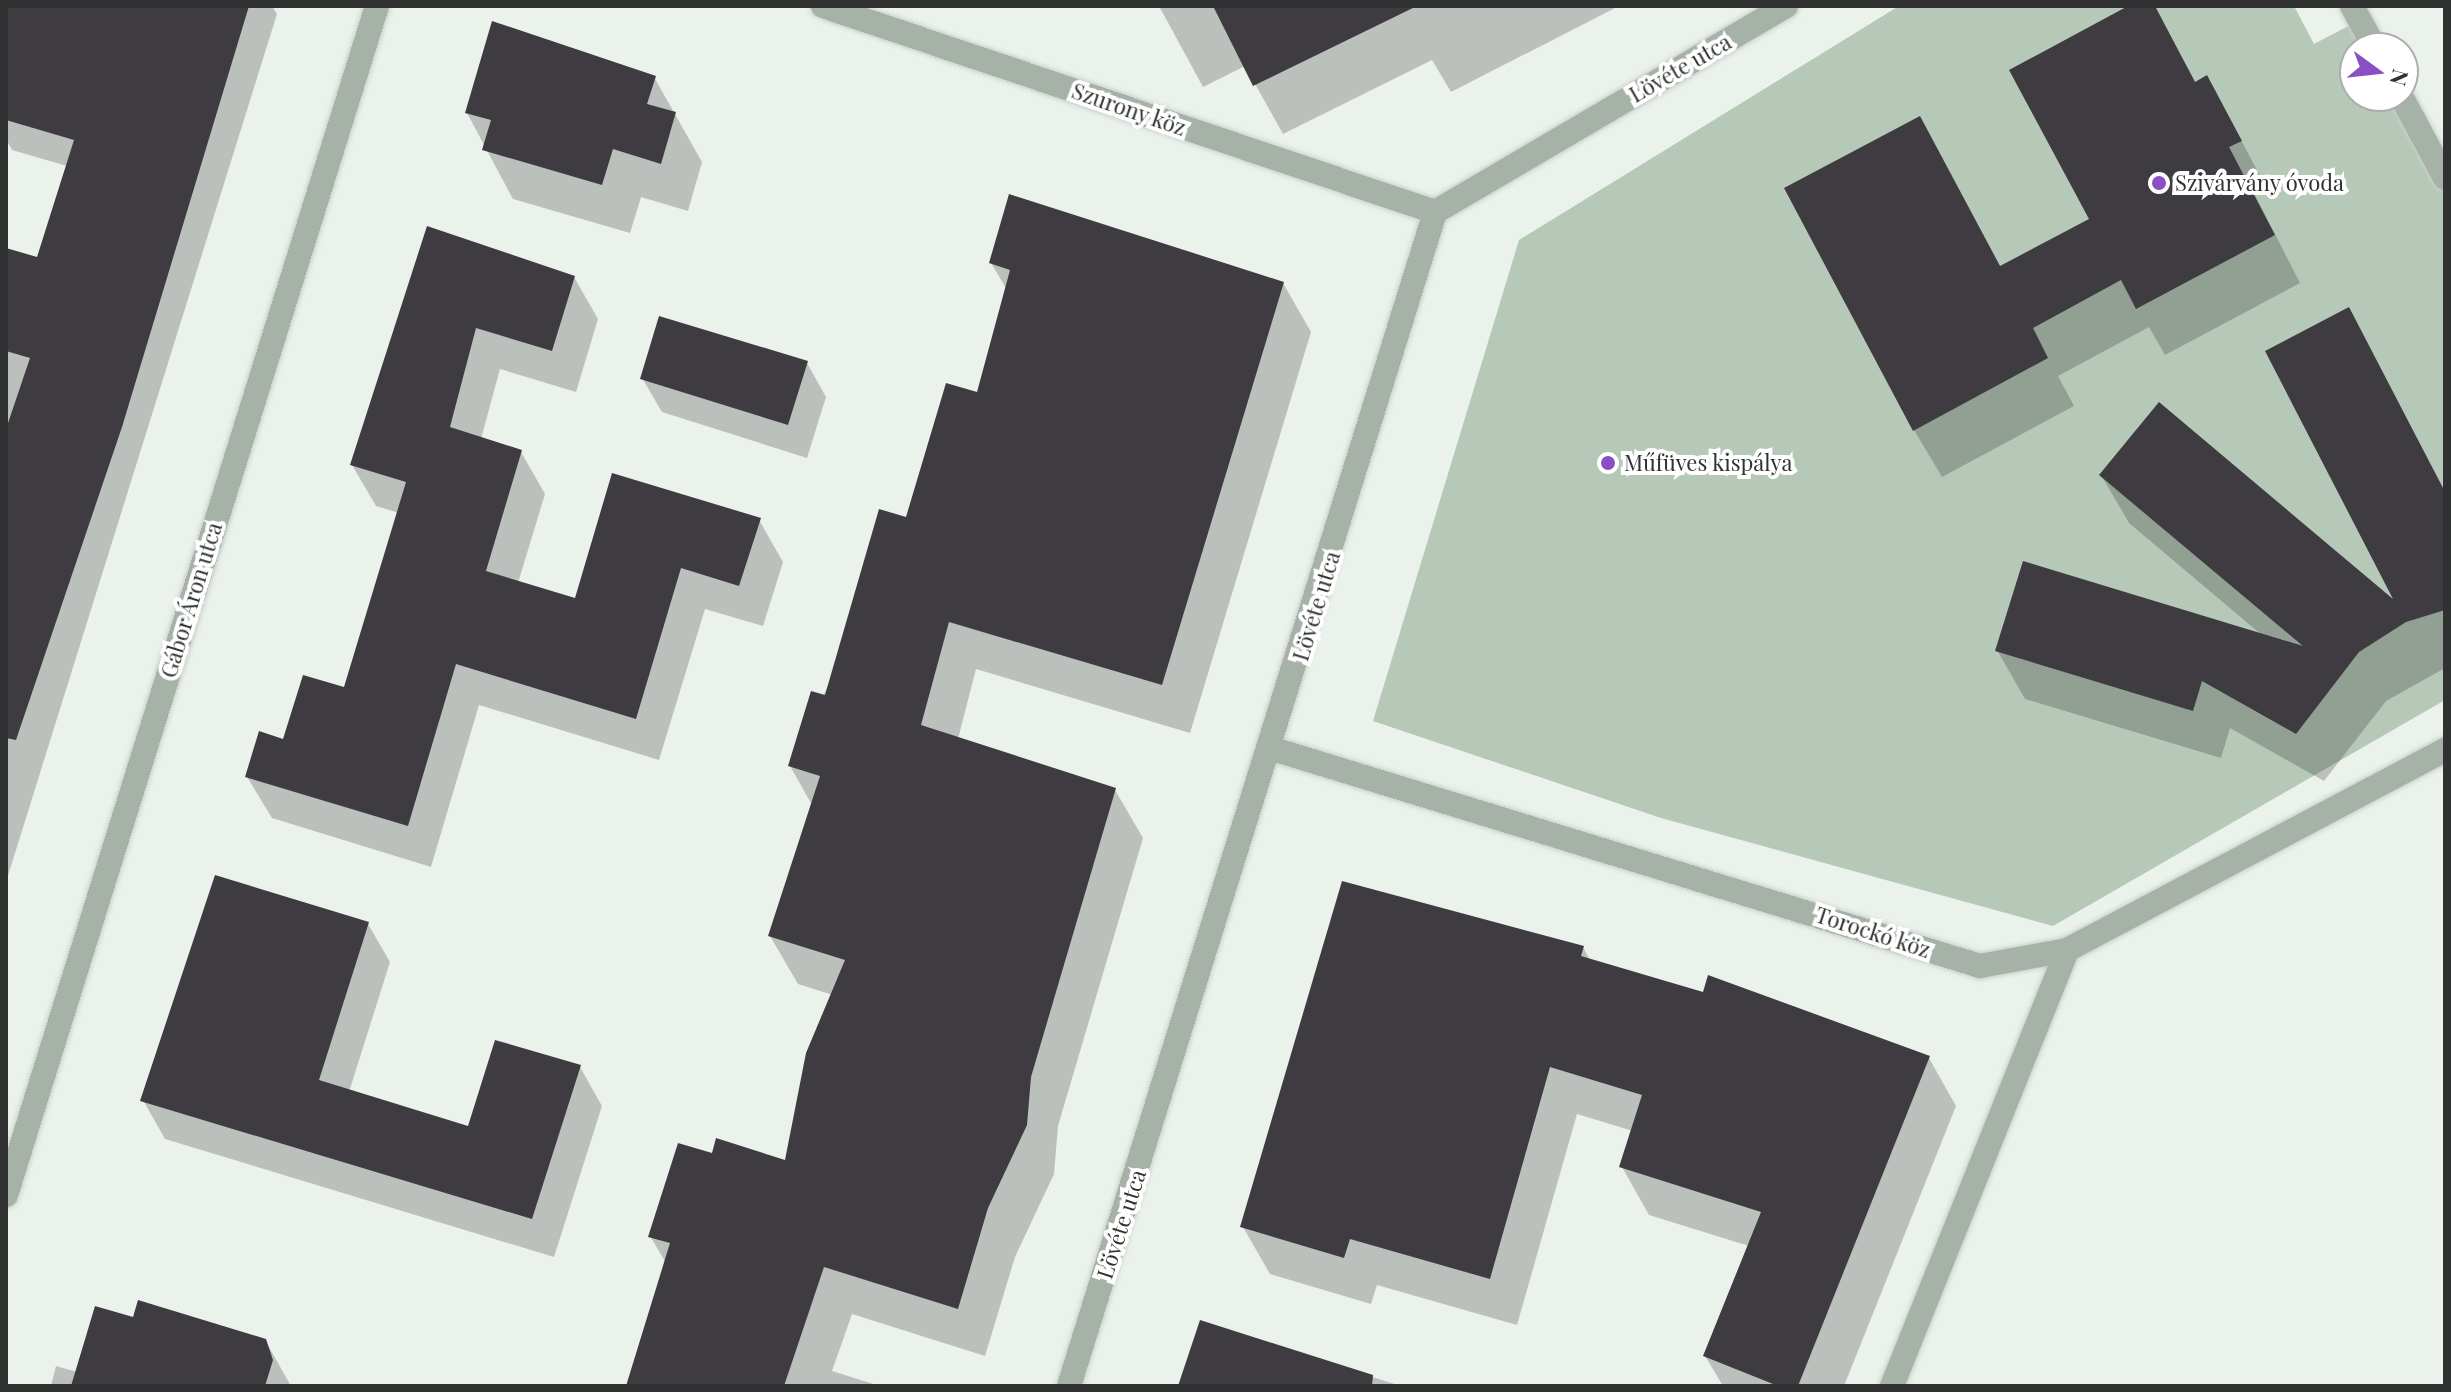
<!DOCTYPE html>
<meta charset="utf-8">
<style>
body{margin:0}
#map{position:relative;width:2451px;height:1392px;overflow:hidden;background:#ebf1eb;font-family:"Playfair Display",serif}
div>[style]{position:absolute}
.green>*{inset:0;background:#b6c8b8}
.shadow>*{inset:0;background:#0003}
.building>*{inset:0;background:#3e3c41}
.roads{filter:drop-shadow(0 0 2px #c9cfc9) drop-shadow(0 0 2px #c9cfc9)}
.minor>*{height:24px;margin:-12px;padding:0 12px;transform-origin:12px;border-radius:12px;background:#a6b1a7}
.dots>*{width:22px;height:22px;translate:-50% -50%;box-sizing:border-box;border:4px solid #fff;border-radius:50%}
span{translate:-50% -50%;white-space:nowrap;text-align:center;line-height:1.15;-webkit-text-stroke:8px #fff;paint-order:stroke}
.street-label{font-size:22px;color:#2f3230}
.poi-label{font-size:22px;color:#2f3230}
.left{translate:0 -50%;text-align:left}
.frame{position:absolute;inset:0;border:8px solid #2f3230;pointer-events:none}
.north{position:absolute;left:2339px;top:32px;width:80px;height:80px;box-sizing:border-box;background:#fff;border:2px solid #acadac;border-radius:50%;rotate:105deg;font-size:22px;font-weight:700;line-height:32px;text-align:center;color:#2f3230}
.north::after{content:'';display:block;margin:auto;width:28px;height:36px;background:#8b4fc5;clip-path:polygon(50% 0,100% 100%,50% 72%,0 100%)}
</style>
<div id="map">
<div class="green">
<i style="clip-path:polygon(1899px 6px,2294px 6px,2314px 44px,2360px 20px,2375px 48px,2355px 48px,2355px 96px,2401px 96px,2445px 178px,2445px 700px,2053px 926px,1661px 818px,1373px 721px,1519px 240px)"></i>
</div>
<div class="shadow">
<i style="clip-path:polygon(6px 6px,272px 6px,277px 14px,6px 882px,6px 250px,38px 260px,67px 166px,12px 150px,6px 139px)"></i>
<i style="clip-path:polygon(1159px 6px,1619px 6px,1451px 92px,1432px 60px,1283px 134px,1245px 66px,1203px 87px)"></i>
<i style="clip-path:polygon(2132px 6px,2153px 6px,2196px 83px,2233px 125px,2267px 189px,2255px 195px,2300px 283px,2165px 355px,2149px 327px,2058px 376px,2074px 406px,1942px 477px,1914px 430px,1920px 118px,2001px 268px,2091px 220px)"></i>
<i style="clip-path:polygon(654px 77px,702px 162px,688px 211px,641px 197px,630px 233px,513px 199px,467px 113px)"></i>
<i style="clip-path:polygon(428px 229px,574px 277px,598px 319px,576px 392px,500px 369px,481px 439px,521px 452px,545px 494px,518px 583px,576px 601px,759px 520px,783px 562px,763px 626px,705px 609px,659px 760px,479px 705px,431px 867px,272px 818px,247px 777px,346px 690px,399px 513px,376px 506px,352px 465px)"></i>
<i style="clip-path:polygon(991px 263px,1283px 283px,1311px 332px,1190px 733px,976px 669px,958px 739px,1115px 790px,1143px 838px,1058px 1126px,1054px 1174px,1015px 1257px,985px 1356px,852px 1314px,832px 1371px,880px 1386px,628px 1386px,666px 1263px,650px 1236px,713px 1156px,787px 1162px,833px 995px,798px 984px,770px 936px,812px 805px,790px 766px,907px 519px,978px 395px,1007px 290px)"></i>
<i style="clip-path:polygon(2348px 310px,2445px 491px,2445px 668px,2386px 701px,2324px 781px,2230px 728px,2221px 758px,2025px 699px,1997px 650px,2263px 636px,2129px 523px,2101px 475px,2400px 606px)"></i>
<i style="clip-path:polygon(807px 363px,826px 397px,807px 458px,662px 412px,642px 378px)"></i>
<i style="clip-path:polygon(368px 924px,390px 962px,349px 1092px,469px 1129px,580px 1067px,602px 1106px,554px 1257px,165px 1139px,143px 1100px)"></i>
<i style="clip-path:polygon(1583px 947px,1590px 960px,1929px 1058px,1956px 1106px,1844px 1386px,1723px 1386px,1705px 1356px,1749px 1246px,1649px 1215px,1622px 1167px,1633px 1131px,1577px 1114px,1517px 1325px,1377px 1285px,1371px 1304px,1270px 1274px,1243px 1227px)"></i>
<i style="clip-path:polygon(135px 1320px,265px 1340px,291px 1386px,51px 1386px,56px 1366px,77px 1372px)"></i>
<i style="clip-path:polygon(1201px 1323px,1401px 1386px,1180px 1386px)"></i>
</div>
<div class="building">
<i style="clip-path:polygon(6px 6px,249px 6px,122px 427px,16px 740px,6px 738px,6px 429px,30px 358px,6px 351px,6px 248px,37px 257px,74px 140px,6px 120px)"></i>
<i style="clip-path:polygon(1213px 6px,1417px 6px,1253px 86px)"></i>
<i style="clip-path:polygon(2128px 6px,2155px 6px,2195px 82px,2207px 75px,2242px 141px,2229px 147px,2275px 235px,2136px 309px,2121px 280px,2033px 328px,2048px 358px,1913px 431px,1784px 188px,1920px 116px,2000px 266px,2089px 219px,2009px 70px)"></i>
<i style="clip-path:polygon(492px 21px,656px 76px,647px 104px,676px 112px,661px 164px,613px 149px,602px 185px,482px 150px,491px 120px,465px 113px)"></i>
<i style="clip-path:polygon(1009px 194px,1284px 282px,1162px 685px,949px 622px,921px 725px,1116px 788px,1031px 1077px,1027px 1125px,988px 1208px,958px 1309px,824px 1267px,784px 1386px,626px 1386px,670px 1243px,648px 1237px,678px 1143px,712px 1153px,716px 1138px,785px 1160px,806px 1053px,845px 960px,768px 936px,820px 776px,788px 766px,811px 691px,825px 695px,879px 509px,906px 517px,946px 383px,977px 392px,1010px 270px,989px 263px)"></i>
<i style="clip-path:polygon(427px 226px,575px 276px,552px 351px,476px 328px,450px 427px,522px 450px,486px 571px,575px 598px,612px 473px,761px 518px,739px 586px,681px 568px,636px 719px,456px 664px,408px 826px,245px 777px,259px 731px,283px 739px,303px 675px,344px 687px,406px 482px,350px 465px)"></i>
<i style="clip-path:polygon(2349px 307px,2445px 492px,2445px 610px,2406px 622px,2359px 652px,2296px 734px,2202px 681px,2193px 711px,1995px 651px,2023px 561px,2303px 646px,2099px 475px,2159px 402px,2393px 599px,2265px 351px)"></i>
<i style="clip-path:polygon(659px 316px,808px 361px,788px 425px,640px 379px)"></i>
<i style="clip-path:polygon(215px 875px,369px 922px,319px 1080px,468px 1126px,495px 1040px,581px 1065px,532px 1219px,140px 1101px)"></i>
<i style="clip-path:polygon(1342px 881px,1584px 946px,1581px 956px,1703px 992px,1708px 975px,1930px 1056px,1798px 1386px,1778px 1386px,1703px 1356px,1761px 1212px,1619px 1167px,1642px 1095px,1550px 1067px,1490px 1279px,1350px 1239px,1344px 1258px,1240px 1227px)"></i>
<i style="clip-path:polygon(138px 1300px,266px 1339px,273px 1360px,265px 1386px,71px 1386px,95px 1306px,133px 1317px)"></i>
<i style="clip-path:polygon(1200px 1320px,1373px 1375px,1372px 1386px,1178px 1386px)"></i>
</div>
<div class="roads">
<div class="minor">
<i style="left:823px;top:6px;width:646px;rotate:18.6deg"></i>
<i style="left:2352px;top:6px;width:48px;rotate:61.3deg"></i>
<i style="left:2401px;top:96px;width:93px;rotate:61.8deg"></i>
<i style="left:1273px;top:749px;width:740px;rotate:17.06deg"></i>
<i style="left:1980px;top:966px;width:88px;rotate:-10.4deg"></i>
<i style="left:2067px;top:950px;width:428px;rotate:-27.9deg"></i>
<i style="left:6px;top:1195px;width:1246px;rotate:-72.67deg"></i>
<i style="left:1069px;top:1386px;width:1230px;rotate:-72.68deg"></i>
<i style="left:1435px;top:212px;width:407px;rotate:-30.4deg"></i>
<i style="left:1892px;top:1386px;width:470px;rotate:-68.1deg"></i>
</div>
</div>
<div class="dots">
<i style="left:2159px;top:183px;background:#8b4fc5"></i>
<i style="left:1608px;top:463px;background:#8b4fc5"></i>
</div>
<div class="street-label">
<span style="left:1680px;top:68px;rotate:-30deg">Lövéte utca</span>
<span style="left:1129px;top:109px;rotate:19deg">Szurony köz</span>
<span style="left:191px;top:600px;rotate:-73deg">Gábor Áron utca</span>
<span style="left:1316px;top:606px;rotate:-73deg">Lövéte utca</span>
<span style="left:1873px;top:932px;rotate:18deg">Torockó köz</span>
<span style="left:1121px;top:1224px;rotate:-72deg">Lövéte utca</span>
</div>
<div class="poi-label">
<span class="left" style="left:2175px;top:183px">Szivárvány óvoda</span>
<span class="left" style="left:1624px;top:463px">Műfüves kispálya</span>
</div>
<div class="frame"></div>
<div class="north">N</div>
</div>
